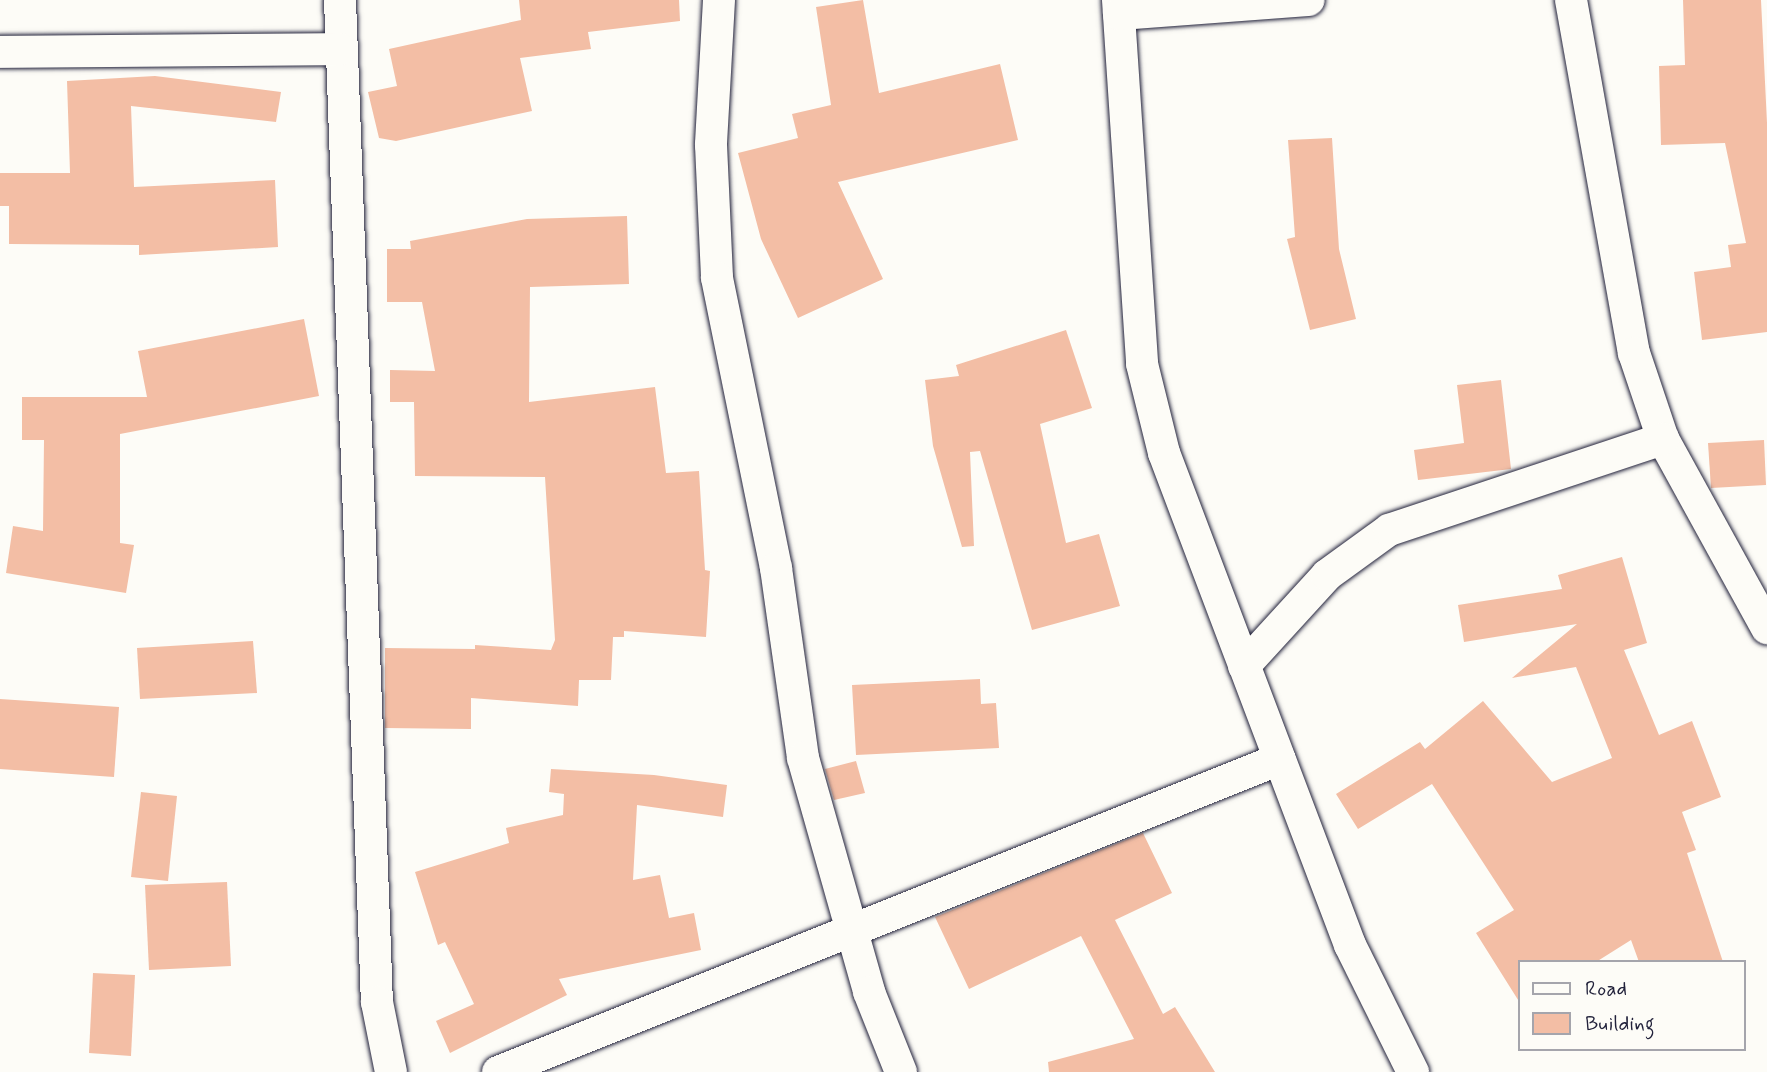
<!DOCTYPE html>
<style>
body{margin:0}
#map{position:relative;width:1767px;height:1072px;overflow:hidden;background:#fdfcf7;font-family:Mynerve,sans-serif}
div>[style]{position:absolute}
.building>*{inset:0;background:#f3bea5}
.roads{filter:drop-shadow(0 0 2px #22223b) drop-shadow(0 0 2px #22223b)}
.street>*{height:32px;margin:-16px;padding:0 16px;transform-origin:16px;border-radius:16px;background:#fdfcf7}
span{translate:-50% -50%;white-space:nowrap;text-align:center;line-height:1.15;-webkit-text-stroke:6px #fdfcf7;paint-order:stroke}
.legend{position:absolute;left:1518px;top:960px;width:228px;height:91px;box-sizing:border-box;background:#fdfcf7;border:2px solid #a5a5ac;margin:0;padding:9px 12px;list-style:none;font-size:21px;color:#22223b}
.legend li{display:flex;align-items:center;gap:14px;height:35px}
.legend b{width:35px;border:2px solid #a5a5ac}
</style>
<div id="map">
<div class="building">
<i style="clip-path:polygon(519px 0,679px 0,680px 21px,588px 32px,591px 49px,520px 58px,532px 111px,396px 141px,379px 138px,368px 92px,397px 86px,389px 49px,521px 20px)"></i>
<i style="clip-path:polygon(863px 0,879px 93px,1000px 64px,1018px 140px,838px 182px,883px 279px,798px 318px,761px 239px,738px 153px,798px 138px,792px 114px,831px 105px,816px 7px)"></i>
<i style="clip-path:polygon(1683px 0,1761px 0,1767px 123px,1767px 332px,1702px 340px,1694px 272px,1731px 267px,1728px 245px,1746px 243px,1725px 143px,1661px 145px,1659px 66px,1685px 65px)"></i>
<i style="clip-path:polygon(155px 76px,281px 92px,276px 122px,131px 106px,134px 187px,275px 180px,278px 247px,139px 255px,139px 245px,9px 244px,9px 206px,0 206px,0 173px,70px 173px,67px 81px)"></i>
<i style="clip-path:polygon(1332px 138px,1339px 249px,1356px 319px,1310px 330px,1287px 239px,1295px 237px,1288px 140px)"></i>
<i style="clip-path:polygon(627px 216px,629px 284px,530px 287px,529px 402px,655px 387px,666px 473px,699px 471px,705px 570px,710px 571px,706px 637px,624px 631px,624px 637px,613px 637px,611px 680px,579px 680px,578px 706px,471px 698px,471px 729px,385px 728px,385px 648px,475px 649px,475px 645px,551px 650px,555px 640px,545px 477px,415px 476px,414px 402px,390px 402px,390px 370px,435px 371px,422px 302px,387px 302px,387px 249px,411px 249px,410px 241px,527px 219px)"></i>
<i style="clip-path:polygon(304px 319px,319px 396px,120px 434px,120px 543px,134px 545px,126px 593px,6px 573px,13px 526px,43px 531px,44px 440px,22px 440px,22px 397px,147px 397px,138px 351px)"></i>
<i style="clip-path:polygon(1066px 330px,1092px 408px,1040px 424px,1066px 543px,1099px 534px,1120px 606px,1032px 630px,980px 451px,970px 452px,974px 546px,962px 547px,933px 446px,925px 380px,959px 376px,956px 365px)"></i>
<i style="clip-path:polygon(1501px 380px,1511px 469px,1418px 480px,1414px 450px,1464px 443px,1457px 385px)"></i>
<i style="clip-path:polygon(1764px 440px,1766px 485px,1711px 488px,1708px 443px)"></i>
<i style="clip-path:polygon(1622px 557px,1647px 643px,1624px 650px,1659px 735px,1692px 721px,1721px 797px,1682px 812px,1696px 850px,1687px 853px,1723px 962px,1639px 962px,1631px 940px,1596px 962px,1520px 962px,1520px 1003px,1476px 933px,1514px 910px,1432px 784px,1358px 829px,1336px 794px,1420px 742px,1425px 749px,1483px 701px,1552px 782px,1612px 758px,1576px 667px,1512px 678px,1577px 624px,1464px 642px,1458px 605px,1562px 589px,1558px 575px)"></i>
<i style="clip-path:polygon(253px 641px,257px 693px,140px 699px,137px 648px)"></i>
<i style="clip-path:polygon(980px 679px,981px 704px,996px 703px,999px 748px,856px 755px,852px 685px)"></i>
<i style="clip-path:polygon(0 699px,119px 707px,114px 777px,0 769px)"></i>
<i style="clip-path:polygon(856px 761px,865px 793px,834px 800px,825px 769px)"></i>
<i style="clip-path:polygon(551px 769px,654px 775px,727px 785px,723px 817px,637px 805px,633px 880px,660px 875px,669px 918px,694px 913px,701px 950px,559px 979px,567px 995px,450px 1053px,436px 1021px,474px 1004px,445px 942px,438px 945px,415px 872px,509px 843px,506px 828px,563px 815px,564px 794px,549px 792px)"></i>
<i style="clip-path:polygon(141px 792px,177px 796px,168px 881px,131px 877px)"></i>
<i style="clip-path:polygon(1143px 833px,1172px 893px,1115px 920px,1163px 1014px,1175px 1007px,1215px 1072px,1049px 1072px,1048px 1062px,1134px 1039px,1081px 936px,969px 989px,935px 917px)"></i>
<i style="clip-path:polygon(227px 882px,231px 966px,149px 970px,145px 885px)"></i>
<i style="clip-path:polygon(93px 973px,135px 975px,131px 1056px,89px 1053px)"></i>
</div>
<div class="roads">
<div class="street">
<i style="left:340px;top:0;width:1003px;rotate:87.89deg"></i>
<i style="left:377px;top:1002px;width:71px;rotate:78.7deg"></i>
<i style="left:719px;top:0;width:145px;rotate:93.2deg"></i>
<i style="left:711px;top:145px;width:133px;rotate:87.4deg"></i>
<i style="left:717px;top:278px;width:296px;rotate:78.5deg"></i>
<i style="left:776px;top:568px;width:192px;rotate:81.9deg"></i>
<i style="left:803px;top:758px;width:243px;rotate:74.2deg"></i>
<i style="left:869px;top:992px;width:86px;rotate:68.2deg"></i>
<i style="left:1118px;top:0;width:365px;rotate:86.2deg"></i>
<i style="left:1142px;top:364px;width:92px;rotate:76.1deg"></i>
<i style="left:1164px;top:453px;width:526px;rotate:69.29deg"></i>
<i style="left:1350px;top:945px;width:142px;rotate:63.6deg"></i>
<i style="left:1571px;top:0;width:359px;rotate:79.9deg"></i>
<i style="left:1634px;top:353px;width:91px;rotate:71.4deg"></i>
<i style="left:1663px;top:439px;width:216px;rotate:61.2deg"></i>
<i style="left:1119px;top:14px;width:190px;rotate:-4.2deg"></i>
<i style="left:0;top:52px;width:340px;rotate:-0.5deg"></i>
<i style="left:1244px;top:666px;width:123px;rotate:-47.6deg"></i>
<i style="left:1327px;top:575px;width:77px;rotate:-36deg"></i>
<i style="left:1389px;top:530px;width:289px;rotate:-18.4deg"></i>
<i style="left:498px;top:1072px;width:842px;rotate:-21.81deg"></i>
</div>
</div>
<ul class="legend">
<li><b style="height:9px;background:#fdfcf7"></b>Road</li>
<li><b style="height:19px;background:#f3bea5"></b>Building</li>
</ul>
</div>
